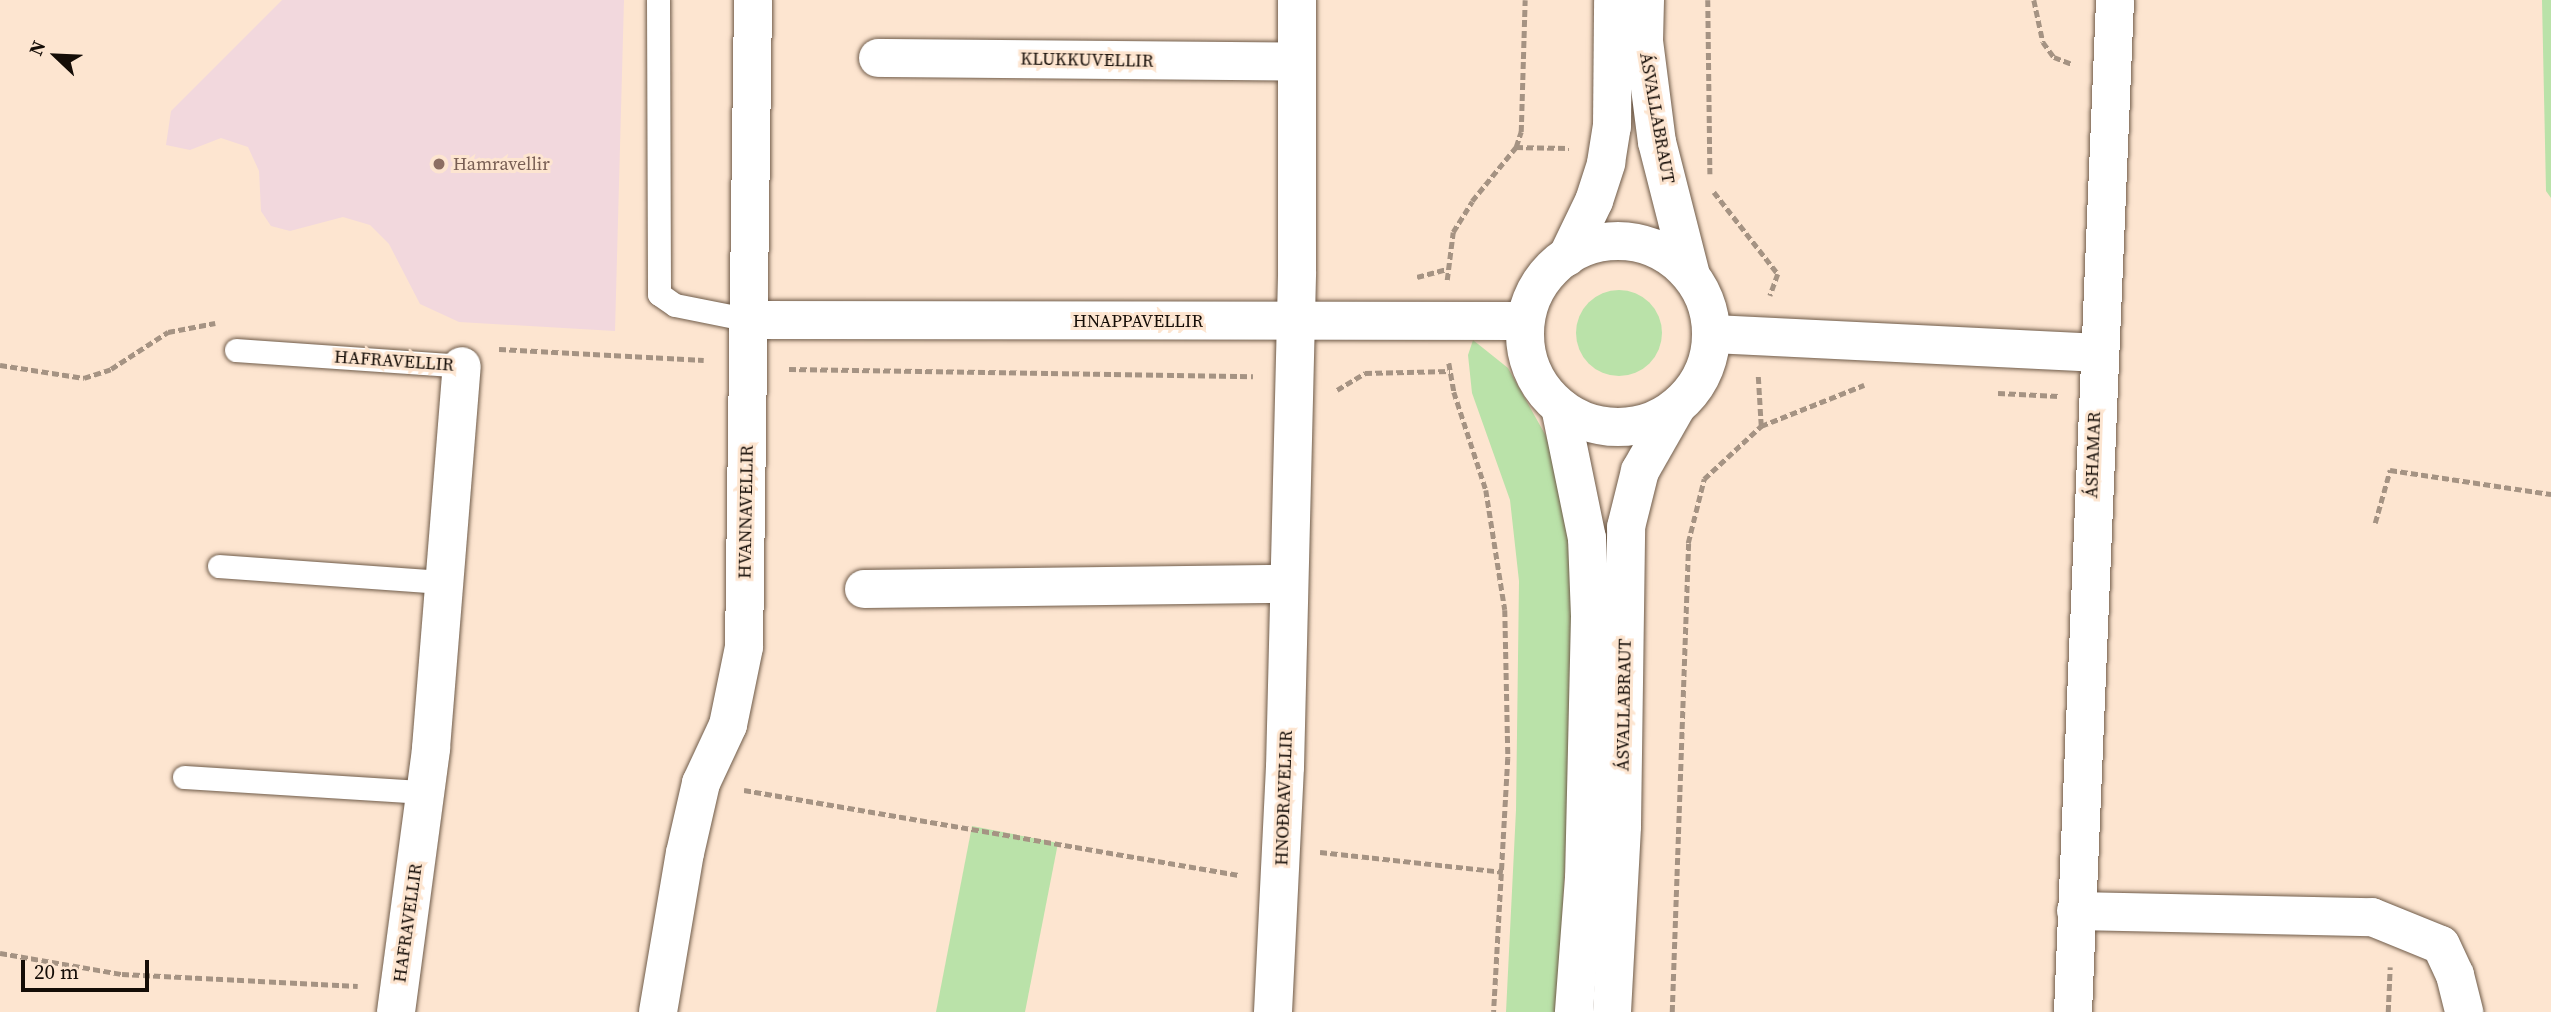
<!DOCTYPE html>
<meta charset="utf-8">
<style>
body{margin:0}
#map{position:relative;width:2551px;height:1012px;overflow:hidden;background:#fde5d0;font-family:"Source Serif 4",serif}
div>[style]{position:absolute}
.education>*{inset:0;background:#f2d8dd}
.green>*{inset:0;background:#bae2a9}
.round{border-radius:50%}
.path>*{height:4.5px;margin-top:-2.25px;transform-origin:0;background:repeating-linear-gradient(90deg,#a59383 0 7px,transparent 0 10.5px)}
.roads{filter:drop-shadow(0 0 2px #6f5b49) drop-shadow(0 0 2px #6f5b49)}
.service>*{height:23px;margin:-11.5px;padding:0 11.5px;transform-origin:11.5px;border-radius:11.5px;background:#fff}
.minor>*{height:38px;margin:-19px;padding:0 19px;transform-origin:19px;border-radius:19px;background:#fff}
.tertiary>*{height:38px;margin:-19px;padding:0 19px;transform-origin:19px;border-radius:19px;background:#fff}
.secondary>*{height:38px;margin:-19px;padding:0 19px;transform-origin:19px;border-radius:19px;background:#fff}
.secondary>.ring{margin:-19px;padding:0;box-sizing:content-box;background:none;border:38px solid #fff;border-radius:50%}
.dots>*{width:19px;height:19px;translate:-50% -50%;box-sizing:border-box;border:4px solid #fde5d0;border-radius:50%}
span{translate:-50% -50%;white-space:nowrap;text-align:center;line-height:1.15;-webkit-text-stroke:6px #fde5d0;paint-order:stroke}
.street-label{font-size:18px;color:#150d07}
.education-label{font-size:18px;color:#785e54}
.left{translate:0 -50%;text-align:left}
.north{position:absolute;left:21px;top:21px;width:70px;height:70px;-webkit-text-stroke:5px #fde5d0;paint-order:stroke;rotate:293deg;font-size:19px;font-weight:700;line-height:28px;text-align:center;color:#150d07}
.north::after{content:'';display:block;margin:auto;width:24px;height:32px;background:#150d07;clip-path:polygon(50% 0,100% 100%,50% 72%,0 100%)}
.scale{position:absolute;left:21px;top:960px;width:128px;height:32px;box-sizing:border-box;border:4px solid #150d07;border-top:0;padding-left:9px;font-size:21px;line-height:24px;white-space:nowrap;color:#150d07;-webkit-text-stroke:5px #fde5d0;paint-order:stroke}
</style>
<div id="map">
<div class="education">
<i style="clip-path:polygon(282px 0,624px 0,615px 331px,459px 322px,420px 304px,389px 244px,370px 225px,343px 217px,290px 231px,271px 226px,261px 211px,259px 171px,248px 147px,221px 138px,190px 150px,166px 145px,171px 111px)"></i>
</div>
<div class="green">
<i style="clip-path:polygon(2542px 0,2551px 0,2551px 198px,2546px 191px)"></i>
<i class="round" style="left:1576px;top:290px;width:86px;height:86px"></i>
<i style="clip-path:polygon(1473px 340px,1508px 368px,1546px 436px,1569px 509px,1578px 586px,1558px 1012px,1506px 1012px,1516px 810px,1519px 581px,1510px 500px,1472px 393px,1468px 355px)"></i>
<i style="clip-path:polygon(972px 826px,1058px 843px,1025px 1012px,936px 1012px)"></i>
</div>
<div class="path">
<i style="left:1708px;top:0;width:174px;rotate:89.3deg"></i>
<i style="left:2034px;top:0;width:43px;rotate:77.9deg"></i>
<i style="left:2043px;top:42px;width:19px;rotate:54deg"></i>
<i style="left:2054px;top:57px;width:19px;rotate:21deg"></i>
<i style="left:1516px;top:147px;width:53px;rotate:1.1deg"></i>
<i style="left:1714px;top:192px;width:104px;rotate:52deg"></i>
<i style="left:1778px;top:274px;width:23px;rotate:110deg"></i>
<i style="left:1417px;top:277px;width:30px;rotate:-15deg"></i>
<i style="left:1447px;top:280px;width:48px;rotate:-82.9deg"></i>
<i style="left:1453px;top:232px;width:36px;rotate:-58deg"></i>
<i style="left:1472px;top:201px;width:70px;rotate:-50.8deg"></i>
<i style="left:1516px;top:147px;width:16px;rotate:-72deg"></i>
<i style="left:1521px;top:132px;width:132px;rotate:-88.3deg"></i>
<i style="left:499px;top:349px;width:205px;rotate:3.1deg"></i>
<i style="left:1449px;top:363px;width:29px;rotate:80deg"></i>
<i style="left:1454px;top:392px;width:103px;rotate:71.9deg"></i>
<i style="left:1486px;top:490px;width:121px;rotate:81deg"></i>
<i style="left:1505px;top:610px;width:148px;rotate:88.8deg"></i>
<i style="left:1508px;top:758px;width:254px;rotate:93.2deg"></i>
<i style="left:0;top:365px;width:85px;rotate:8.8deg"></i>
<i style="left:84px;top:378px;width:28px;rotate:-18deg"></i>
<i style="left:111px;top:369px;width:68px;rotate:-33deg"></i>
<i style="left:168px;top:332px;width:48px;rotate:-10.8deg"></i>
<i style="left:789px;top:369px;width:464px;rotate:0.9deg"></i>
<i style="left:1337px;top:390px;width:33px;rotate:-31deg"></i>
<i style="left:1365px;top:373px;width:85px;rotate:-1.3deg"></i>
<i style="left:1998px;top:393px;width:61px;rotate:2.8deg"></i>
<i style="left:1761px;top:426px;width:111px;rotate:-21.7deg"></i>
<i style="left:2375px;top:523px;width:55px;rotate:-74.2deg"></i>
<i style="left:2390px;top:470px;width:163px;rotate:8.5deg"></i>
<i style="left:744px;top:790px;width:502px;rotate:9.74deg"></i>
<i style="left:1320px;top:852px;width:184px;rotate:6.2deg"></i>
<i style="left:0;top:953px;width:124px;rotate:9.8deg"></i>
<i style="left:122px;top:974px;width:236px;rotate:2.9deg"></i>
<i style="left:1672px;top:1012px;width:469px;rotate:-88deg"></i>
<i style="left:1688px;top:543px;width:66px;rotate:-76deg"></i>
<i style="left:1704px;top:479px;width:78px;rotate:-42.9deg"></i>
<i style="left:1761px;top:426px;width:50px;rotate:-93.4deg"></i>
<i style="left:2388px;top:1012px;width:45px;rotate:-87.5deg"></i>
</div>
<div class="roads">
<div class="service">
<i style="left:658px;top:0;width:294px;rotate:89.8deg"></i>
<i style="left:659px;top:294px;width:19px;rotate:35deg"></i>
<i style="left:675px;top:305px;width:76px;rotate:11.3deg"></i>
<i style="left:236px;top:350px;width:227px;rotate:4deg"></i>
<i style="left:219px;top:566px;width:226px;rotate:4.1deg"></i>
<i style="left:184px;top:777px;width:241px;rotate:3.6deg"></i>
</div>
<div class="minor">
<i style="left:878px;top:58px;width:418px;rotate:0.5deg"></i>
<i style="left:750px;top:320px;width:775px;rotate:0.07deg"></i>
<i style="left:1712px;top:334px;width:385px;rotate:2.8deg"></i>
<i style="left:864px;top:589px;width:424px;rotate:-0.7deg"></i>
<i style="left:2076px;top:911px;width:296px;rotate:1.2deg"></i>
<i style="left:2372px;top:917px;width:74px;rotate:22.1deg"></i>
<i style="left:2441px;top:945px;width:33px;rotate:65deg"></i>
<i style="left:2455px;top:975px;width:38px;rotate:76deg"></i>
<i style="left:396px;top:1012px;width:266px;rotate:-82.4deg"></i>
<i style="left:431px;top:748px;width:383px;rotate:-85.4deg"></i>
<i style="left:1273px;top:1012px;width:245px;rotate:-87.2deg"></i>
<i style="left:1285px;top:767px;width:495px;rotate:-88.6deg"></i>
<i style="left:1297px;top:272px;width:272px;rotate:-90deg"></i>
<i style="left:2073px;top:1012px;width:1013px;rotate:-87.62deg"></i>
</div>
<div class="tertiary">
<i style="left:658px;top:1012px;width:161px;rotate:-80.4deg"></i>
<i style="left:685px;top:853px;width:72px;rotate:-77.1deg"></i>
<i style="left:701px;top:783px;width:64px;rotate:-65deg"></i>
<i style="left:728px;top:725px;width:80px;rotate:-78.4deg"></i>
<i style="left:744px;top:647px;width:647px;rotate:-89.2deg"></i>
</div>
<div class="secondary">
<i style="left:1645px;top:0;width:41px;rotate:91.4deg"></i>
<i style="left:1644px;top:41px;width:102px;rotate:82.7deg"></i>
<i style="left:1657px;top:142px;width:137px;rotate:75.7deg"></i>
<i class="ring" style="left:1525px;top:241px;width:148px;height:148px"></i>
<i style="left:1567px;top:257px;width:62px;rotate:-64.3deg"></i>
<i style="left:1594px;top:201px;width:40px;rotate:-72deg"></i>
<i style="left:1606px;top:163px;width:36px;rotate:-81deg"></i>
<i style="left:1612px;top:127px;width:127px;rotate:-89.5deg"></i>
<i style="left:1560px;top:407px;width:134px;rotate:78.4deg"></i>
<i style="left:1587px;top:538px;width:78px;rotate:87.8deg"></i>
<i style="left:1590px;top:616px;width:262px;rotate:91.3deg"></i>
<i style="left:1584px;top:878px;width:134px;rotate:94.3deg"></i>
<i style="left:1612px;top:1012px;width:186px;rotate:-86.9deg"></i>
<i style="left:1622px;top:826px;width:299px;rotate:-89.2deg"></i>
<i style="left:1626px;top:527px;width:58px;rotate:-76deg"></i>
<i style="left:1640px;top:471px;width:73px;rotate:-60.3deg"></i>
</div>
</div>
<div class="dots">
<i style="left:439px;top:164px;background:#8d6e63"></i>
</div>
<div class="street-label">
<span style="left:1087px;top:60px;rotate:1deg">KLUKKUVELLIR</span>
<span style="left:1657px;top:118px;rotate:80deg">ÁSVALLABRAUT</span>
<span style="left:1138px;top:321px">HNAPPAVELLIR</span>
<span style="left:394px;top:361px;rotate:4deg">HAFRAVELLIR</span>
<span style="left:2093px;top:455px;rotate:-88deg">ÁSHAMAR</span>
<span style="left:746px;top:512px;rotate:-89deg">HVANNAVELLIR</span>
<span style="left:1624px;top:705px;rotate:-89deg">ÁSVALLABRAUT</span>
<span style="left:1284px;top:798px;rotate:-88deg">HNOÐRAVELLIR</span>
<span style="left:408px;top:923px;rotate:-82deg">HAFRAVELLIR</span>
</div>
<div class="education-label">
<span class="left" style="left:453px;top:164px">Hamravellir</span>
</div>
<div class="north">N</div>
<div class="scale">20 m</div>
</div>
